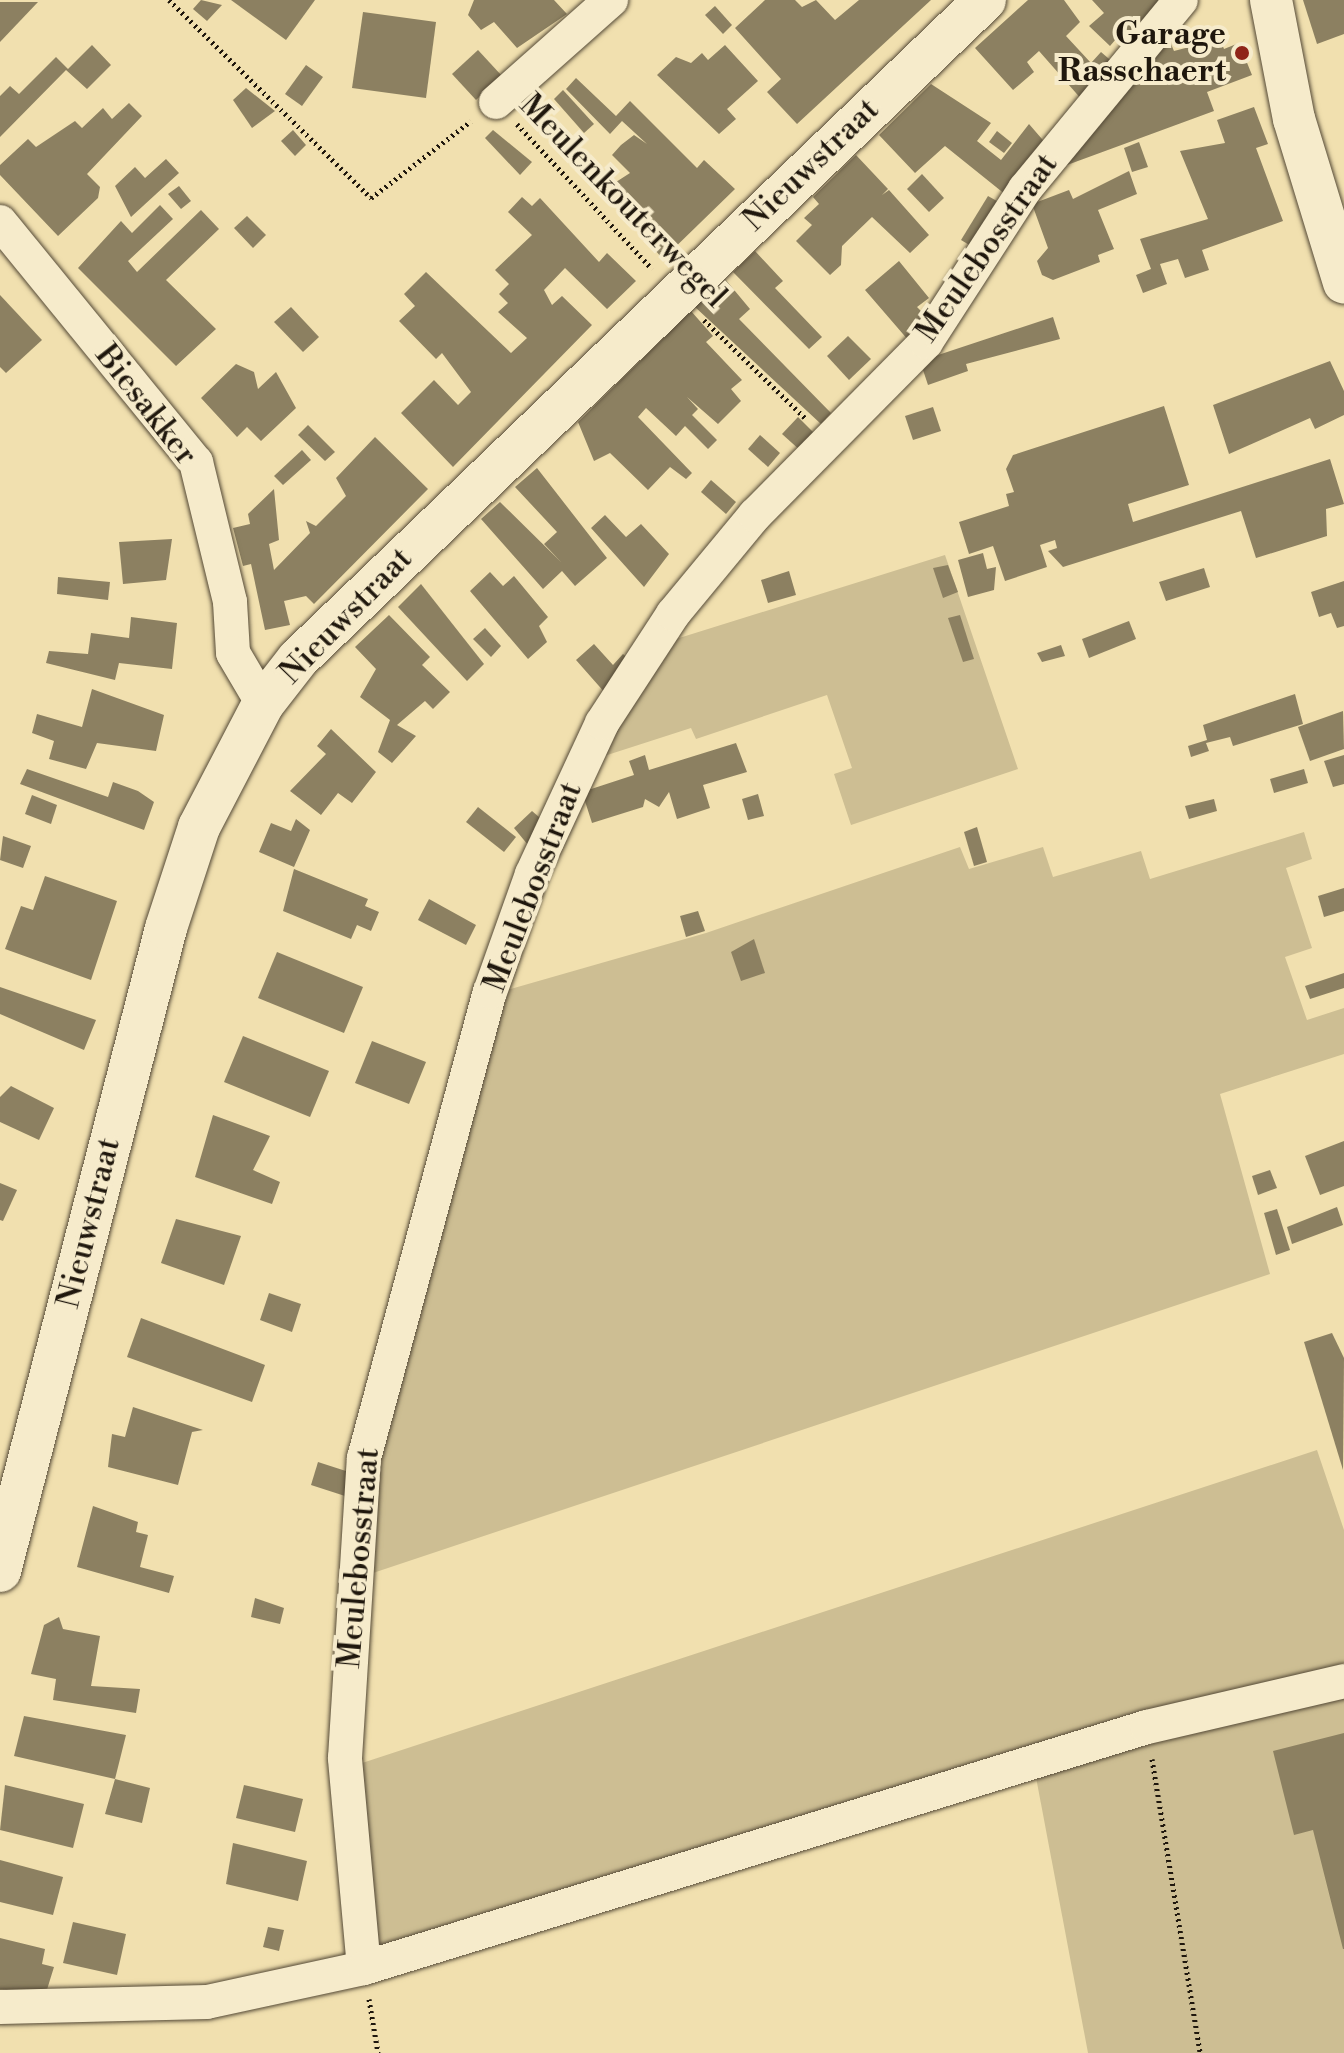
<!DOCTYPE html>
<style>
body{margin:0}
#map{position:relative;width:1344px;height:2053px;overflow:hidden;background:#f1e0af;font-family:"Libre Bodoni",serif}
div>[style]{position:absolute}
.green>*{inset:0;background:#cdbe93}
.building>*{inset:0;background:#8c8061}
.path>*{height:5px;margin-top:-2.5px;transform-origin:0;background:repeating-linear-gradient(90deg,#1f170d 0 2px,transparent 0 6px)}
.roads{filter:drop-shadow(0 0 2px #544936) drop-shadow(0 0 2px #544936)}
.minor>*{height:34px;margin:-17px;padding:0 17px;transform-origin:17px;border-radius:17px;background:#f6ebcb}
.tertiary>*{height:42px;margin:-21px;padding:0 21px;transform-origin:21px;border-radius:21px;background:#f6ebcb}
.dots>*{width:22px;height:22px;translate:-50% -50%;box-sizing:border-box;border:4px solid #f6ebcb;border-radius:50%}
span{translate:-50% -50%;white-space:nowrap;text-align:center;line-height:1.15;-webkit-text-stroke:8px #f6ebcb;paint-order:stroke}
.poi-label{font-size:32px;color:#1f170d;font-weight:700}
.right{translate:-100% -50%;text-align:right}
.street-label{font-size:32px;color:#1f170d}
</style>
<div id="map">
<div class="green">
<i style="clip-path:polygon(945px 555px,1018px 769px,851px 825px,834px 774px,852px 768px,827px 695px,696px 739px,691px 728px,598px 758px,660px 644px)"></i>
<i style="clip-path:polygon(1304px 832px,1312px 859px,1286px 868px,1312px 948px,1285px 957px,1307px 1020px,1344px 1008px,1344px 1054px,1220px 1094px,1270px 1274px,367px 1575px,378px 1444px,500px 992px,706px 933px,960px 847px,969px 869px,1043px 847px,1053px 877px,1141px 851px,1150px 879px)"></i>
<i style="clip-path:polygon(1317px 1450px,1344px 1530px,1344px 1663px,1100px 1728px,381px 1952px,367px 1902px,356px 1765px)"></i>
<i style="clip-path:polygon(1344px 1692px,1344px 2053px,1088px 2053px,1035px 1772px)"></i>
</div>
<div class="building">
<i style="clip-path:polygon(201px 0,222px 5px,207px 21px,193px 9px)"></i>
<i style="clip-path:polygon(231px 0,315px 0,286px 40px)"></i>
<i style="clip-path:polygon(474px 0,554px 0,567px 14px,517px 48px,494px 22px,481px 30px,468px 15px)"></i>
<i style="clip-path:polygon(765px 0,795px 0,802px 7px,816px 0,835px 20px,859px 0,931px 0,797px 124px,767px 92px,781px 79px,735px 28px)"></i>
<i style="clip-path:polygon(1028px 0,1064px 0,1080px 22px,1066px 36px,1091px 63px,1101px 52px,1115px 64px,1083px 101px,1039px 51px,1027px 62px,1034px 72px,1013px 90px,975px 48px)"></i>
<i style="clip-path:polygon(1092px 0,1172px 0,1134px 43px,1122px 32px,1110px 46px,1089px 26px,1104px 13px)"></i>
<i style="clip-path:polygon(1303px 0,1344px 0,1344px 34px,1317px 44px)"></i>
<i style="clip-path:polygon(0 2px,38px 2px,0 42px)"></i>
<i style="clip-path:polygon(715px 6px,732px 25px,723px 34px,705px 15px)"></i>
<i style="clip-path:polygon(363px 12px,436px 22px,426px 98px,352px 88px)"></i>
<i style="clip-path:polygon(1165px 30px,1174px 51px,1220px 39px,1224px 49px,1239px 43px,1252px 75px,1207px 92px,1214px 111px,1048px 172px)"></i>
<i style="clip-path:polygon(92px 45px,111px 65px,87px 89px,66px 70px,0 137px,0 96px,10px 86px,19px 94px,56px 57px,68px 69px)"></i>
<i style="clip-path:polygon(725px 45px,758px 81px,727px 109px,736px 119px,719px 134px,657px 75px,676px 57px,691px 63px,702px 53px,708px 60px)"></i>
<i style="clip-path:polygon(478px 50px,502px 76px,476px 100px,452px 74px)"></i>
<i style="clip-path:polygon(306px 65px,323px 77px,302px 106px,285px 94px)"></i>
<i style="clip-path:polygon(576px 78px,616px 116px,630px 101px,697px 168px,704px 160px,735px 189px,663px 259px,602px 191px,630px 173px,612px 155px,621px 145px,634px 135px,647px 144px,622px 121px,610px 134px,566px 89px)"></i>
<i style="clip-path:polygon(931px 84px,991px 123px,977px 141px,1001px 160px,1029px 124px,1048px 146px,1011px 199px,945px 146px,915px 173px,879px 135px)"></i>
<i style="clip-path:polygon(246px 88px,275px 111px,252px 128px,233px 100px)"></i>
<i style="clip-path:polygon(563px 90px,594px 124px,584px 133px,554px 99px)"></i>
<i style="clip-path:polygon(129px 103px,142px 116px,87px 174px,100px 187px,98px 198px,58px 236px,0 175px,0 165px,28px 139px,36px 147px,75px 121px,82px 128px,103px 108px,112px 119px)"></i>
<i style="clip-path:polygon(1254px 107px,1268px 144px,1256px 148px,1283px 221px,1202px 250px,1209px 270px,1185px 278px,1178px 259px,1160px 264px,1167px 284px,1143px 293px,1136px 275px,1151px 269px,1140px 239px,1208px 219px,1180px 151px,1225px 143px,1217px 120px)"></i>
<i style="clip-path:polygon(293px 130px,306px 145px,295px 156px,281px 141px)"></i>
<i style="clip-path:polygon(493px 130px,532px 162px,520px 175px,485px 138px)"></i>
<i style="clip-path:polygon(997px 131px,1012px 143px,1004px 153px,989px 142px)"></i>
<i style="clip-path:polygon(1139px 142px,1148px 167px,1132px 172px,1124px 148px)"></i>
<i style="clip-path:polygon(856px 155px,888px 189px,882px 195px,889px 190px,929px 235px,910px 253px,872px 217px,842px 246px,841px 265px,830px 275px,796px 241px,812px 225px,804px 218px,819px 204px,813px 197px)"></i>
<i style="clip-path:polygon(166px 159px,179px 173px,131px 217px,115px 186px,135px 167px,145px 178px)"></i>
<i style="clip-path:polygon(1129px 171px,1137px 194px,1098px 210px,1114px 249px,1098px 255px,1100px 262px,1053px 280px,1042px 275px,1037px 261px,1048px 248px,1032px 204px,1069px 190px,1073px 199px)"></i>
<i style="clip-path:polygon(922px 174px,944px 198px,929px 212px,907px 189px)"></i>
<i style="clip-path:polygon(179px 186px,191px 201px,181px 209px,168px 194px)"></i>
<i style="clip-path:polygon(988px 196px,1004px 205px,976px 249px,961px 240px)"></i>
<i style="clip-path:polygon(522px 197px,532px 206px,540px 198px,599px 262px,607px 253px,636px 281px,607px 309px,565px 268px,544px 290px,552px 305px,562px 296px,592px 325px,453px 467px,401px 413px,434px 380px,458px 405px,471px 392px,442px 353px,436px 359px,399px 321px,415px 306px,404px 294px,426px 272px,511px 353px,527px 338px,498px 312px,508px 303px,499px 294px,509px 284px,495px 270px,532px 235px,508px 212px)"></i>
<i style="clip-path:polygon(160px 205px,173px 219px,128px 261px,137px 272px,201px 210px,219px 229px,166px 280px,216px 329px,176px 366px,78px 268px,121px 221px,132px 233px)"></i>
<i style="clip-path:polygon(247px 216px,266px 235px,253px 248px,234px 228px)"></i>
<i style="clip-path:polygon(755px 251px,783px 281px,775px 288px,822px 337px,809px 349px,733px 272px)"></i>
<i style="clip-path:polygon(899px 261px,929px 298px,917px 307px,932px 322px,909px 341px,865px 290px)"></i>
<i style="clip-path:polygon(725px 279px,750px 309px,739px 319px,831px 413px,821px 424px,695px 307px)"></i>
<i style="clip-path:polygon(0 295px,42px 340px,6px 373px,0 367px)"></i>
<i style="clip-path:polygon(291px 307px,319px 337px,303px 352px,274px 322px)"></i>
<i style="clip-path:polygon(691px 311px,713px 336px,706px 342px,742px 380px,731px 389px,741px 401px,718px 424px,687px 397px,698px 409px,692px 415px,717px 440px,708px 449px,685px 426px,676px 436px,646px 408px,638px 417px,692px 473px,686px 479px,670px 467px,648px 490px,610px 453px,594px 461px,578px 422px)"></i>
<i style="clip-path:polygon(1053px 317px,1060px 339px,966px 364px,968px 371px,928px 385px,920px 361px)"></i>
<i style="clip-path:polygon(848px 336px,871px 359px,849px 380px,827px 356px)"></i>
<i style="clip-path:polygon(1330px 361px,1344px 391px,1344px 415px,1315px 429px,1310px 418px,1229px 454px,1213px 405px)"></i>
<i style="clip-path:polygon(236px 364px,254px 372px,258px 389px,276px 372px,296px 408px,261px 441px,247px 427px,237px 437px,201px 398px)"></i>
<i style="clip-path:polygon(1164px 406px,1189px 485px,1128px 504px,1133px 522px,1330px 459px,1344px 504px,1326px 509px,1327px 536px,1256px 558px,1241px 511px,1063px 567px,1048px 551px,1057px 548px,1055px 540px,1040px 545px,1047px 567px,1005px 581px,993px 546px,969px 554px,959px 522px,1009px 506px,1006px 494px,1014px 492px,1006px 469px,1013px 455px)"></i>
<i style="clip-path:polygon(933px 407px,941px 431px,913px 440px,905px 416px)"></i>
<i style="clip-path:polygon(798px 417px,818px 437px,802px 452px,782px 434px)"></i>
<i style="clip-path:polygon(308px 425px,335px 452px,325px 461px,298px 435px)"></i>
<i style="clip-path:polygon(760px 435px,780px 453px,768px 467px,748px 449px)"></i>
<i style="clip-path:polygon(375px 437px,428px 489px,314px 604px,306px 596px,284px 601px,290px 625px,265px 630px,251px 564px,243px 566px,233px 528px,250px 524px,248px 514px,274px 489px,279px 540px,269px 544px,274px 570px,310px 533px,306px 521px,316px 526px,346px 496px,336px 478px)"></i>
<i style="clip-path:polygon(302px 450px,311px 460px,283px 485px,274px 476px)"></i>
<i style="clip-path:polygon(537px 468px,607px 558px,575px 586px,562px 571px,543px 589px,481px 519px,500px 502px,561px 562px,544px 544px,557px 532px,515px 487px)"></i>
<i style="clip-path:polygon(711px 480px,736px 502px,726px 514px,701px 492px)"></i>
<i style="clip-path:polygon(605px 515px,626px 537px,641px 524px,669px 554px,644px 587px,591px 528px)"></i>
<i style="clip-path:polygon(172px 539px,166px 580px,123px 584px,119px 542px)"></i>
<i style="clip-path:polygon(983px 553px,987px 569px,996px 567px,994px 590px,968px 597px,958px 560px)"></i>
<i style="clip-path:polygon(948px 565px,958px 592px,943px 598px,933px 568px)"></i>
<i style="clip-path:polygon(1204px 568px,1210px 587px,1166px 601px,1159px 582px)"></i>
<i style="clip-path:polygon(789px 571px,796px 595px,768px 603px,761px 580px)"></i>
<i style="clip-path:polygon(490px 572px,503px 586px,514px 576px,548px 617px,539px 626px,547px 642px,528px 659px,470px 591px)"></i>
<i style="clip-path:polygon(58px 577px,110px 582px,108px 600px,57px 594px)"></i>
<i style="clip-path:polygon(1344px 581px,1344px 626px,1337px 628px,1331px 613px,1319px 617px,1311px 592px)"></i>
<i style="clip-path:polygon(421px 584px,484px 664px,467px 681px,398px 607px)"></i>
<i style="clip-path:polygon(389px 615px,430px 657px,422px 665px,450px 692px,433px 709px,425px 701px,397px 725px,416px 736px,392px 763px,378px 752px,390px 720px,360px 697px,376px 669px,355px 647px)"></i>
<i style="clip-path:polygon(960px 615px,974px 659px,963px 662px,948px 618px)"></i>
<i style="clip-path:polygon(131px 617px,177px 623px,172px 669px,119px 663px,115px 680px,46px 663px,49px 651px,88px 654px,91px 633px,129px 638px)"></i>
<i style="clip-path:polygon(1129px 621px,1136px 639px,1089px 658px,1082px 639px)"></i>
<i style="clip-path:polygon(485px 628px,501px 646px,491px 657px,473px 639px)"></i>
<i style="clip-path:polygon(594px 644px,613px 665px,623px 654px,631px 661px,606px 694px,576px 660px)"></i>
<i style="clip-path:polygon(1061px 645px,1065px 656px,1042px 662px,1037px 653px)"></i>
<i style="clip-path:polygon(92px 689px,164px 715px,156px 751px,97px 743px,86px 769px,49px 759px,54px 741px,32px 733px,37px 714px,82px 727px)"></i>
<i style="clip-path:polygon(1295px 694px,1303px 724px,1233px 746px,1230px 737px,1206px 743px,1209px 751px,1191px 757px,1188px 746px,1207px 740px,1203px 725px)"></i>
<i style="clip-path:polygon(1343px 711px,1344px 749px,1310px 761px,1298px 727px)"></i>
<i style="clip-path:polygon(331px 729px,376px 772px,352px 803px,338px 793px,321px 815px,290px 791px,326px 754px,317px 746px)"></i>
<i style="clip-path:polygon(736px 743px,747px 772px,703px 785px,710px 808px,677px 819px,669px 792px,659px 807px,645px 799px,643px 807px,592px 823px,582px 792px,634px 775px,629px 761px,645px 755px,649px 770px)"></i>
<i style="clip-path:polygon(1344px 755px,1344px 784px,1333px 787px,1324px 761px)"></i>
<i style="clip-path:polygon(27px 769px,108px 797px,113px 782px,138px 791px,154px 802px,144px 830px,20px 784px)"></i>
<i style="clip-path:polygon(1304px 769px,1308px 783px,1274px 793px,1270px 779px)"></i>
<i style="clip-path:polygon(758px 794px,764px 816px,748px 820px,742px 799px)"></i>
<i style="clip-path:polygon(32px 795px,57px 805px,51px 824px,25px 814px)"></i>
<i style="clip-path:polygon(1214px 799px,1217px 811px,1189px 819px,1185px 806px)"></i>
<i style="clip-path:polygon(478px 807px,516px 837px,504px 852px,466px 822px)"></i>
<i style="clip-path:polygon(532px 811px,546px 823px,533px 851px,514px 828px)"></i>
<i style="clip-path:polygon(296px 819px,310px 830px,294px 867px,259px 852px,271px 823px,291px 831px)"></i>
<i style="clip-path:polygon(977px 827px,987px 862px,974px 866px,964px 832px)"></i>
<i style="clip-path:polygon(3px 836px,31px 846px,23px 868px,0 860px)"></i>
<i style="clip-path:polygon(294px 869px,368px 899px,365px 906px,379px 912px,371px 931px,357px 925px,351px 939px,283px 911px)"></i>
<i style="clip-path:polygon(45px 876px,117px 901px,91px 980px,5px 949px,21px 906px,33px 910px)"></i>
<i style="clip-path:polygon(1344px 888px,1344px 911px,1324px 917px,1318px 896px)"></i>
<i style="clip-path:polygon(429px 899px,476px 925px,466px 945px,418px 920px)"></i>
<i style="clip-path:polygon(698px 911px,705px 931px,686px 937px,680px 916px)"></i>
<i style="clip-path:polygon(754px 939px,765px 973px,741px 981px,731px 952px)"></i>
<i style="clip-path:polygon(277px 952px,363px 987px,344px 1033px,258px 998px)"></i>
<i style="clip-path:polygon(1344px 973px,1344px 988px,1310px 999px,1305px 986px)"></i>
<i style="clip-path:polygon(0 987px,96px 1020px,84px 1050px,0 1014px)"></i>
<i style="clip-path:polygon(243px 1036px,329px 1071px,310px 1117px,224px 1082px)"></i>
<i style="clip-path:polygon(372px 1041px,426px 1062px,409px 1104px,355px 1083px)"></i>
<i style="clip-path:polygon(11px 1086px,54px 1108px,39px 1140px,0 1122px,0 1097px)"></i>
<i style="clip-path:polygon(213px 1115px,270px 1136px,253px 1170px,280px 1182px,272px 1204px,195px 1177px)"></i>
<i style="clip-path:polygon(1344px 1141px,1344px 1186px,1320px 1195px,1305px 1156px)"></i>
<i style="clip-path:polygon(1270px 1170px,1277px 1188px,1258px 1195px,1252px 1176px)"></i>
<i style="clip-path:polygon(0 1183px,17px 1190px,3px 1221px,0 1220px)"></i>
<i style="clip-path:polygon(1337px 1207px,1343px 1225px,1292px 1244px,1287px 1227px)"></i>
<i style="clip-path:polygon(1277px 1209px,1290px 1250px,1276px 1255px,1264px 1213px)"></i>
<i style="clip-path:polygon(176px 1219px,241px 1236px,224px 1285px,161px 1263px)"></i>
<i style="clip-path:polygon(269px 1293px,301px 1304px,292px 1332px,260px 1320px)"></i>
<i style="clip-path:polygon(141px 1318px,265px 1365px,252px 1402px,127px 1357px)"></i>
<i style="clip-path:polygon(1332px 1333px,1344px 1358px,1343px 1470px,1304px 1342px)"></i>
<i style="clip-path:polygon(133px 1407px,203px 1430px,192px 1432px,178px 1485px,108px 1467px,112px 1434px,125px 1437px)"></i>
<i style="clip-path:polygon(318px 1462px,352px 1473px,345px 1496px,311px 1485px)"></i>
<i style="clip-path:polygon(93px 1506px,138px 1522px,136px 1532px,148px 1535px,140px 1567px,174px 1576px,169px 1593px,77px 1567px)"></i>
<i style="clip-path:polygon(255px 1598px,284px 1608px,280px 1624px,251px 1617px)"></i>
<i style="clip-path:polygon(59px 1617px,63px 1629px,100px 1636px,91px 1686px,140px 1689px,136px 1713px,53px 1700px,56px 1679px,31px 1674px,44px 1625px)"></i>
<i style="clip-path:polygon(24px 1716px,126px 1735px,115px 1779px,150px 1788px,142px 1823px,105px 1814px,115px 1779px,14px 1756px)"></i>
<i style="clip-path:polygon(1344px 1733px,1344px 1949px,1343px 1949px,1313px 1830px,1294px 1835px,1273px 1751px)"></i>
<i style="clip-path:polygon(5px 1785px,84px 1804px,73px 1848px,0 1830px)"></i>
<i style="clip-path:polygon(244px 1785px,303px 1799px,295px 1832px,236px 1818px)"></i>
<i style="clip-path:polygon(233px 1843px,307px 1861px,298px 1901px,226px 1884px)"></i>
<i style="clip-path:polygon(0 1860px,63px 1877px,53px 1915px,0 1902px)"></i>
<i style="clip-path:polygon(73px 1922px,126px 1934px,117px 1975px,63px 1963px)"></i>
<i style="clip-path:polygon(268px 1927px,284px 1930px,279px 1951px,263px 1947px)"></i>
<i style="clip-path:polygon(0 1938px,45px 1949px,42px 1964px,54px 1967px,45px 1996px,0 1989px)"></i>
</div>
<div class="path">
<i style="left:169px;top:0;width:283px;rotate:44.4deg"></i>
<i style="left:371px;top:198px;width:126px;rotate:-37.6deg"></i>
<i style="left:517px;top:124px;width:198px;rotate:47deg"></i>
<i style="left:704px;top:320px;width:142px;rotate:44.1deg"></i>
<i style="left:1152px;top:1759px;width:298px;rotate:80.7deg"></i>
<i style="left:369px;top:1999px;width:55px;rotate:80.5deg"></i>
</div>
<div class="roads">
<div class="minor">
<i style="left:496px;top:102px;width:154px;rotate:-41.6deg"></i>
<i style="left:0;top:222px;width:310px;rotate:50.8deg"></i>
<i style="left:196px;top:462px;width:144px;rotate:76.3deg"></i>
<i style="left:230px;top:602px;width:51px;rotate:86.6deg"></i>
<i style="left:233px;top:653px;width:59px;rotate:59.5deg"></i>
<i style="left:364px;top:1968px;width:211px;rotate:-95.2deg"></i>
<i style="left:345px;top:1758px;width:301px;rotate:-86.4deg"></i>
<i style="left:364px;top:1458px;width:483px;rotate:-74.9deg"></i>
<i style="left:490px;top:992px;width:125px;rotate:-70.4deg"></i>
<i style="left:532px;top:874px;width:166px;rotate:-65.1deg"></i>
<i style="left:602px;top:723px;width:130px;rotate:-56.9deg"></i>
<i style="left:673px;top:614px;width:129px;rotate:-50.4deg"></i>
<i style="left:755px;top:515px;width:243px;rotate:-45.3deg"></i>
<i style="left:926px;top:342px;width:182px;rotate:-57.1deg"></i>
<i style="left:1025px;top:189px;width:245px;rotate:-50.5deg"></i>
<i style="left:0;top:2007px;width:207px;rotate:-1.4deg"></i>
<i style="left:207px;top:2002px;width:161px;rotate:-12.2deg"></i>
<i style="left:364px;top:1968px;width:819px;rotate:-17.11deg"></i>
<i style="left:1147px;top:1727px;width:202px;rotate:-13.1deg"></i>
</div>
<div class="tertiary">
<i style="left:1271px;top:0;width:121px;rotate:79.1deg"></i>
<i style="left:1294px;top:119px;width:171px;rotate:73deg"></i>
<i style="left:0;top:1571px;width:664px;rotate:-75.52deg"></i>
<i style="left:166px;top:928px;width:106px;rotate:-71.9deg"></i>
<i style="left:199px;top:827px;width:139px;rotate:-62.5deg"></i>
<i style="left:263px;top:704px;width:57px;rotate:-52.1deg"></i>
<i style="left:298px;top:659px;width:952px;rotate:-43.81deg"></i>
</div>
</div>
<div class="dots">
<i style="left:1242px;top:53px;background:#8f2418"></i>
</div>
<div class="poi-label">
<span class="right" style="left:1226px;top:53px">Garage<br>Rasschaert</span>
</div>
<div class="street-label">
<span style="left:811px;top:165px;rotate:-44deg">Nieuwstraat</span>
<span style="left:623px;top:201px;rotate:46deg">Meulenkouterwegel</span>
<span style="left:987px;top:248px;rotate:-55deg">Meulebosstraat</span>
<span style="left:146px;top:405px;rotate:52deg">Biesakker</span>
<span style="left:346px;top:616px;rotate:-46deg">Nieuwstraat</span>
<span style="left:533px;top:887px;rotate:-69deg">Meulebosstraat</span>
<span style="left:89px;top:1223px;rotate:-76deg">Nieuwstraat</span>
<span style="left:359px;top:1558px;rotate:-85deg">Meulebosstraat</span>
</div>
</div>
